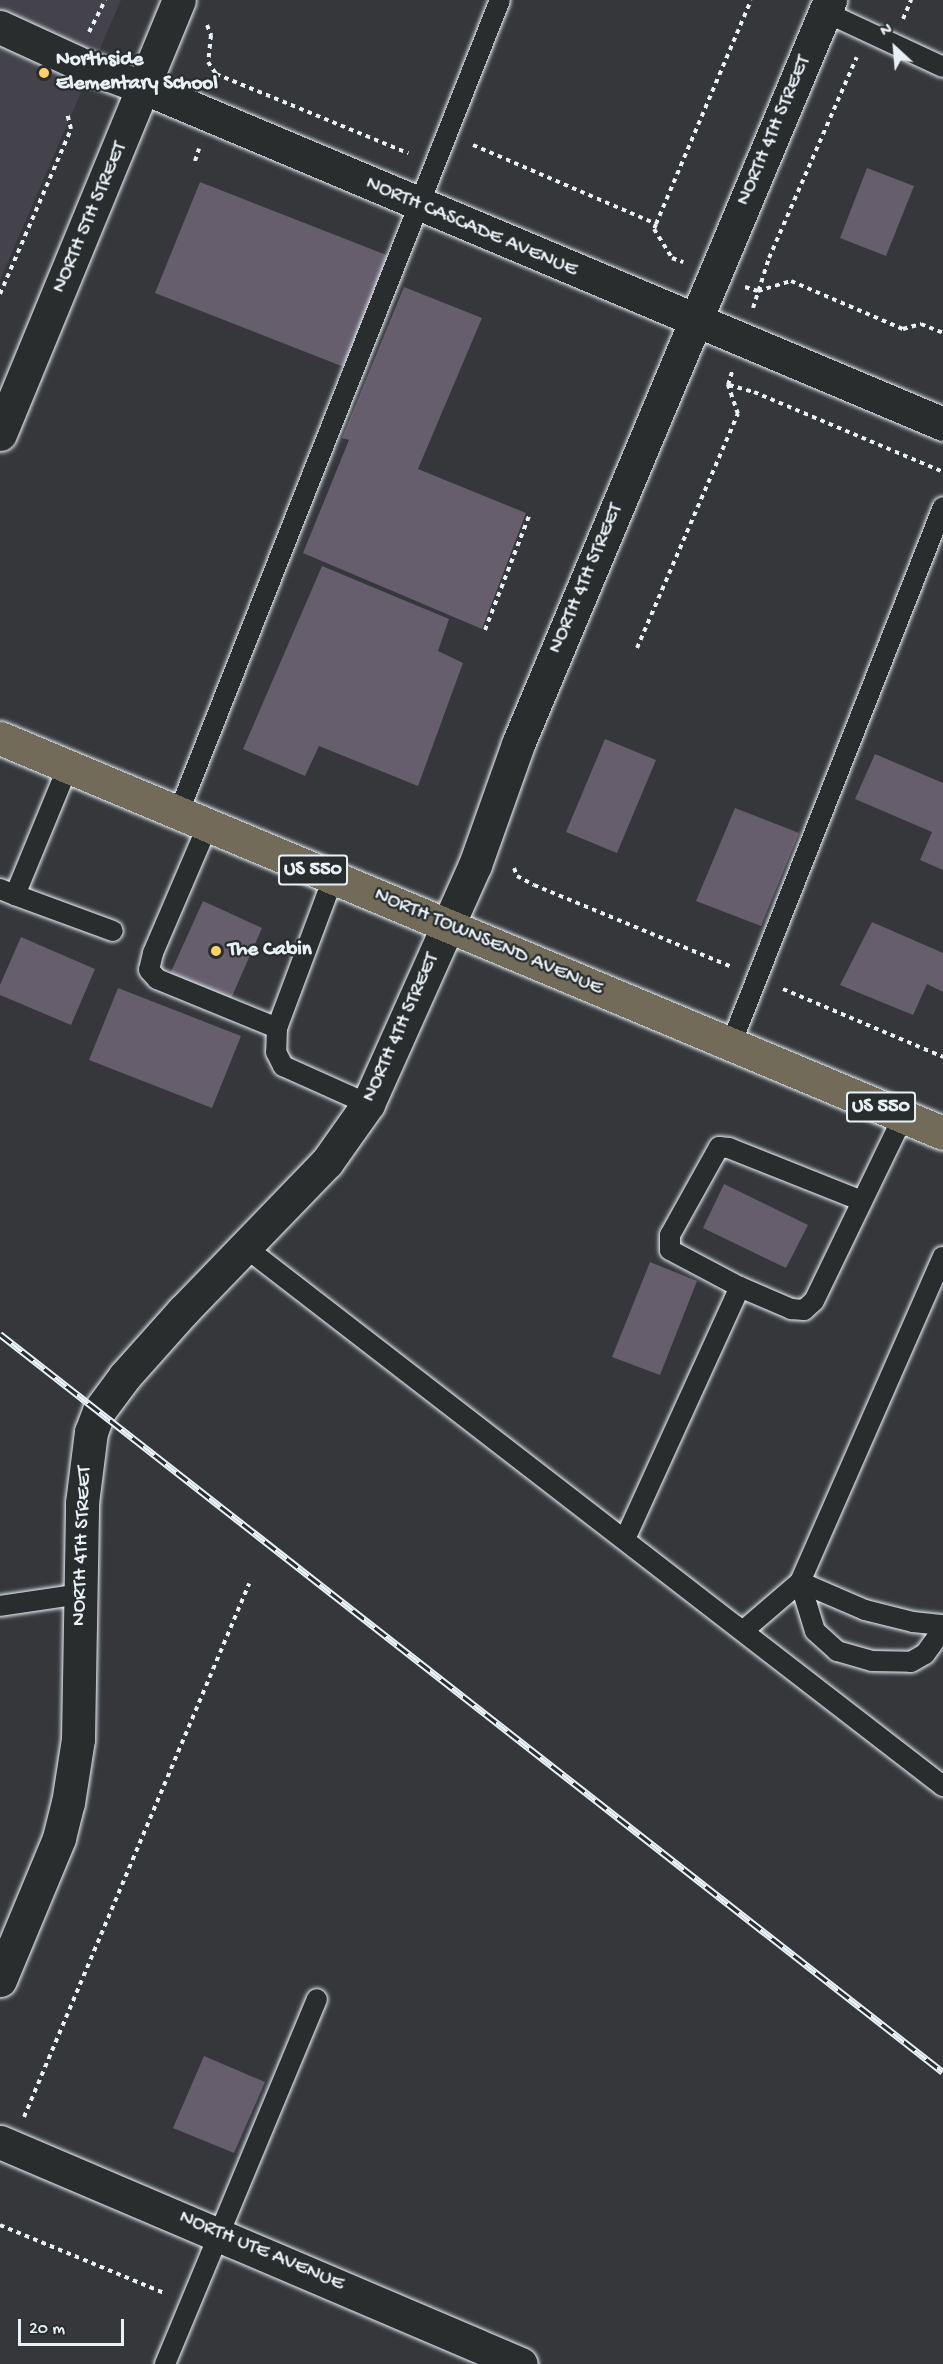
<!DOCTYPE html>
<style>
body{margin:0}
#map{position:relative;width:943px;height:2364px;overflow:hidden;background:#36373b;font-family:"Gochi Hand",sans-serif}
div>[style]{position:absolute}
.built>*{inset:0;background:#44424a}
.building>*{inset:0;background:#665d6d}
.path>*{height:4px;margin-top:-2px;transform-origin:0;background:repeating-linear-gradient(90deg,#e8f1f8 0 4.5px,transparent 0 9px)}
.roads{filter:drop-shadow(0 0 2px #e8f1f8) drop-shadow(0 0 2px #e8f1f8)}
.lane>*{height:20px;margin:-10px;padding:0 10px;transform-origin:10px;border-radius:10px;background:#2a2d2e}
.street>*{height:33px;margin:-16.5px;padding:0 16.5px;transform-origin:16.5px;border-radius:16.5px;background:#2a2d2e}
.secondary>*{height:33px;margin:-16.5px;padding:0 16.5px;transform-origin:16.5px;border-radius:16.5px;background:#2a2d2e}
.highway>*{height:33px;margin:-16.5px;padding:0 16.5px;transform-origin:16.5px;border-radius:16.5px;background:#726b5a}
.rail>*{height:7px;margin-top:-3.5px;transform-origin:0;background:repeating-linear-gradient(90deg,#2a2d2e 0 14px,#e8f1f8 0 28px);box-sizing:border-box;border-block:2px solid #e8f1f8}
.dots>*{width:16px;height:16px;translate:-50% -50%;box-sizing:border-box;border:3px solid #2a2d2e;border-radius:50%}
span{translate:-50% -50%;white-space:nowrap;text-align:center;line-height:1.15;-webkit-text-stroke:4.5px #2a2d2e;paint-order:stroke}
.shield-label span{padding:2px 4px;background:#2a2d2e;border:2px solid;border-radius:4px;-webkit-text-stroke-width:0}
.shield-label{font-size:20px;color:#e8f1f8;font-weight:700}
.poi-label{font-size:21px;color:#e8f1f8;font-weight:700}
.left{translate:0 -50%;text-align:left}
.street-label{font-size:21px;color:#e8f1f8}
.north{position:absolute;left:865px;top:18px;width:60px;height:60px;-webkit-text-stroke:4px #2a2d2e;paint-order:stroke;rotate:334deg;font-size:16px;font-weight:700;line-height:24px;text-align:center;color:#e8f1f8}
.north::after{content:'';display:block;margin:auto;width:21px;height:27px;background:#e8f1f8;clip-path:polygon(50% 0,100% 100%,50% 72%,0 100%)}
.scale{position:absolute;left:18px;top:2319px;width:106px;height:27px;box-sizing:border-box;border:3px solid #e8f1f8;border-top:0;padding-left:8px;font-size:18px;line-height:21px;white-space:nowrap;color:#e8f1f8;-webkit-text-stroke:4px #2a2d2e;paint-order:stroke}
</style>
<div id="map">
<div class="built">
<i style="clip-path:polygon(0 0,121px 0,0 280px)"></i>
</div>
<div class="building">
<i style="clip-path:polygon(867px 168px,914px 186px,886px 256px,840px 238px)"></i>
<i style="clip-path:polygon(200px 182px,389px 256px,344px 367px,155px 293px)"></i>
<i style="clip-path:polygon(404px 287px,482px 318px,418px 469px,526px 513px,482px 629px,303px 553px,349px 440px,342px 438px)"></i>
<i style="clip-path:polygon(322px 566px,449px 619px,438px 651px,463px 663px,418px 786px,319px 746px,305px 776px,243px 749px)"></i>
<i style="clip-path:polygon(605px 739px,656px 760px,617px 853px,566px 832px)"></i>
<i style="clip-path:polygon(875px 754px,943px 783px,943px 870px,920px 860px,932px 832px,855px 799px)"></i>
<i style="clip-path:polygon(735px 808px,799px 833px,761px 926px,696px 901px)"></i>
<i style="clip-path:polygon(203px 901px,262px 928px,230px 1001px,170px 974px)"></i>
<i style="clip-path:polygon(872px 922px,943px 953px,943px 992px,927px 984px,913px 1015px,840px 985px)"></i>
<i style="clip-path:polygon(21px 937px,95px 969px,71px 1025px,0 995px,0 985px)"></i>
<i style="clip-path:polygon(118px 988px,241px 1036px,212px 1108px,89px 1060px)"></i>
<i style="clip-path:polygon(724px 1184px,808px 1225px,786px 1268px,703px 1228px)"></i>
<i style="clip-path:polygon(650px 1262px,697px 1281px,660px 1375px,612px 1357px)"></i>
<i style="clip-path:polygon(204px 2056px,265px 2082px,234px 2153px,173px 2128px)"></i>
</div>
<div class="path">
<i style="left:903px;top:19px;width:21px;rotate:-67deg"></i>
<i style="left:207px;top:25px;width:11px;rotate:68deg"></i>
<i style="left:211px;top:35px;width:27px;rotate:96deg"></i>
<i style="left:208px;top:62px;width:14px;rotate:56deg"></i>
<i style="left:216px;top:74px;width:208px;rotate:22.4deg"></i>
<i style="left:89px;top:32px;width:36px;rotate:-63deg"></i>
<i style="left:473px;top:145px;width:199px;rotate:23.3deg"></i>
<i style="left:656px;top:224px;width:5px;rotate:112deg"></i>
<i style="left:654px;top:229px;width:34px;rotate:58deg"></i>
<i style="left:672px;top:258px;width:12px;rotate:20deg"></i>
<i style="left:195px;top:161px;width:13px;rotate:-72deg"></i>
<i style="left:656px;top:224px;width:243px;rotate:-67deg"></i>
<i style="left:745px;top:287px;width:14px;rotate:17deg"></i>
<i style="left:758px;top:291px;width:34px;rotate:-17deg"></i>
<i style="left:791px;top:281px;width:122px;rotate:23.2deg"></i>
<i style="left:903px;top:329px;width:19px;rotate:-16deg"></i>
<i style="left:921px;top:324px;width:24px;rotate:22deg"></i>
<i style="left:0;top:294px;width:180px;rotate:-66.7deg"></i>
<i style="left:71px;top:129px;width:16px;rotate:-104deg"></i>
<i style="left:753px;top:308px;width:52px;rotate:-72.3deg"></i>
<i style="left:769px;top:258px;width:219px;rotate:-66.4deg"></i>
<i style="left:729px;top:385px;width:26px;rotate:16deg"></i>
<i style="left:754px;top:392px;width:205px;rotate:22.9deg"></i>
<i style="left:485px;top:630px;width:122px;rotate:-68.9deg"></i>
<i style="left:637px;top:648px;width:255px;rotate:-66.7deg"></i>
<i style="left:738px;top:414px;width:31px;rotate:-109deg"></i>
<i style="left:728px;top:385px;width:14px;rotate:-73deg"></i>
<i style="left:514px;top:868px;width:9px;rotate:69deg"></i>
<i style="left:517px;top:876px;width:19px;rotate:28deg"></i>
<i style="left:534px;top:885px;width:214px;rotate:22.5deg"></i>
<i style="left:783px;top:989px;width:174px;rotate:23deg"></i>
<i style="left:24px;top:2117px;width:579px;rotate:-67.11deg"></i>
<i style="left:0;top:2225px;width:178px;rotate:22.5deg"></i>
</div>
<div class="roads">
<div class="lane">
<i style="left:825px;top:12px;width:130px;rotate:25deg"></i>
<i style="left:178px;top:814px;width:875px;rotate:-68.42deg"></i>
<i style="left:207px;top:827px;width:137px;rotate:113.2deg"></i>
<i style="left:153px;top:953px;width:17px;rotate:103deg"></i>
<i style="left:149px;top:970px;width:12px;rotate:48deg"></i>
<i style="left:157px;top:979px;width:130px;rotate:22.2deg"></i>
<i style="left:277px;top:1028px;width:160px;rotate:-69.5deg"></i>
<i style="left:0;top:889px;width:16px;rotate:22deg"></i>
<i style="left:15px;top:895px;width:136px;rotate:-67.6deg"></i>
<i style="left:15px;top:895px;width:104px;rotate:20.2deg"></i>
<i style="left:277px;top:1028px;width:24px;rotate:92deg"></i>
<i style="left:276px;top:1052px;width:16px;rotate:63deg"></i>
<i style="left:283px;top:1066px;width:93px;rotate:24.1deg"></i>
<i style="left:731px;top:1044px;width:577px;rotate:-68.46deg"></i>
<i style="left:862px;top:1201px;width:143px;rotate:-158.3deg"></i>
<i style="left:729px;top:1148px;width:10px;rotate:-174deg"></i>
<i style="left:719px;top:1147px;width:101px;rotate:119.1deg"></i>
<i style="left:670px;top:1235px;width:15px;rotate:90deg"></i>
<i style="left:670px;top:1250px;width:79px;rotate:27.9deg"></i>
<i style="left:740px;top:1287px;width:56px;rotate:23.3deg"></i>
<i style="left:791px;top:1309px;width:13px;rotate:4deg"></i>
<i style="left:804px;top:1310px;width:13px;rotate:-42deg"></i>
<i style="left:814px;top:1301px;width:204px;rotate:-64.2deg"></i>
<i style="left:245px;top:1247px;width:882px;rotate:37.68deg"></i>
<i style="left:625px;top:1539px;width:277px;rotate:-65.5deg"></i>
<i style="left:800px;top:1582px;width:51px;rotate:73deg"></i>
<i style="left:815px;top:1631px;width:30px;rotate:42deg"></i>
<i style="left:837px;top:1651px;width:36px;rotate:16deg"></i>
<i style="left:872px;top:1661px;width:39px;rotate:1deg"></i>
<i style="left:911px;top:1662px;width:16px;rotate:-30deg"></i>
<i style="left:925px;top:1654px;width:31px;rotate:-54deg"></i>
<i style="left:800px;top:1582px;width:71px;rotate:23.3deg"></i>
<i style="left:865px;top:1610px;width:49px;rotate:14deg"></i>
<i style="left:913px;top:1622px;width:30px;rotate:6deg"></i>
<i style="left:0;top:1606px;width:81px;rotate:-8.5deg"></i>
<i style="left:743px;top:1631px;width:75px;rotate:-40.7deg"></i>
<i style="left:800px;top:1582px;width:355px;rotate:-66.3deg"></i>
<i style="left:165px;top:2364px;width:395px;rotate:-67.4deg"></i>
</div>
<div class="street">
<i style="left:0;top:27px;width:94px;rotate:24.6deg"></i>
<i style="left:85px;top:66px;width:64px;rotate:20.1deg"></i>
<i style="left:145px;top:88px;width:866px;rotate:22.83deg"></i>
<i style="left:0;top:434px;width:469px;rotate:-67.6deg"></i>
<i style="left:0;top:2142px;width:566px;rotate:23.08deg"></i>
</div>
<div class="secondary">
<i style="left:0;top:1980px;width:154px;rotate:-67.4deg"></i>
<i style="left:59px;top:1838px;width:36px;rotate:-76deg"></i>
<i style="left:68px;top:1803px;width:65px;rotate:-81.1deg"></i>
<i style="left:78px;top:1739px;width:236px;rotate:-89deg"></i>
<i style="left:82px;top:1503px;width:72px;rotate:-82.8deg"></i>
<i style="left:91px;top:1432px;width:22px;rotate:-69deg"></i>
<i style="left:99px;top:1411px;width:44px;rotate:-53.4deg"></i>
<i style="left:125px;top:1376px;width:87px;rotate:-48.3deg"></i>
<i style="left:183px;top:1311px;width:207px;rotate:-46deg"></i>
<i style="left:327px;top:1162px;width:71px;rotate:-54.7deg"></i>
<i style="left:368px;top:1104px;width:262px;rotate:-65.9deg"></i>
<i style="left:475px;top:865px;width:128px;rotate:-70.4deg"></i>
<i style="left:518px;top:744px;width:807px;rotate:-67.25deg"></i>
</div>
<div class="highway">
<i style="left:0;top:738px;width:1022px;rotate:22.73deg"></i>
</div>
</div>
<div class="rail">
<i style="left:0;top:1334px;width:1197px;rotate:38.05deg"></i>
</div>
<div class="dots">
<i style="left:44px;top:73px;background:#ffd166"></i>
<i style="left:216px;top:951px;background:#ffd166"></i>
</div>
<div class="shield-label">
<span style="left:313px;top:870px">US 550</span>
<span style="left:881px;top:1107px">US 550</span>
</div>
<div class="poi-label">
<span class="left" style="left:56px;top:73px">Northside<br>Elementary School</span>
<span class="left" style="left:228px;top:951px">The Cabin</span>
</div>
<div class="street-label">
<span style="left:775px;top:131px;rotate:-67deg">NORTH 4TH STREET</span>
<span style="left:91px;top:218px;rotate:-67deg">NORTH 5TH STREET</span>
<span style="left:471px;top:228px;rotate:23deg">NORTH CASCADE AVENUE</span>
<span style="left:587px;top:579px;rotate:-67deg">NORTH 4TH STREET</span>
<span style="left:488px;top:943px;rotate:23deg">NORTH TOWNSEND AVENUE</span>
<span style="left:402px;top:1028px;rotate:-66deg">NORTH 4TH STREET</span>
<span style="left:83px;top:1546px;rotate:-88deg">NORTH 4TH STREET</span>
<span style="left:261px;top:2252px;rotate:23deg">NORTH UTE AVENUE</span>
</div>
<div class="north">N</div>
<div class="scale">20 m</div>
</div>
